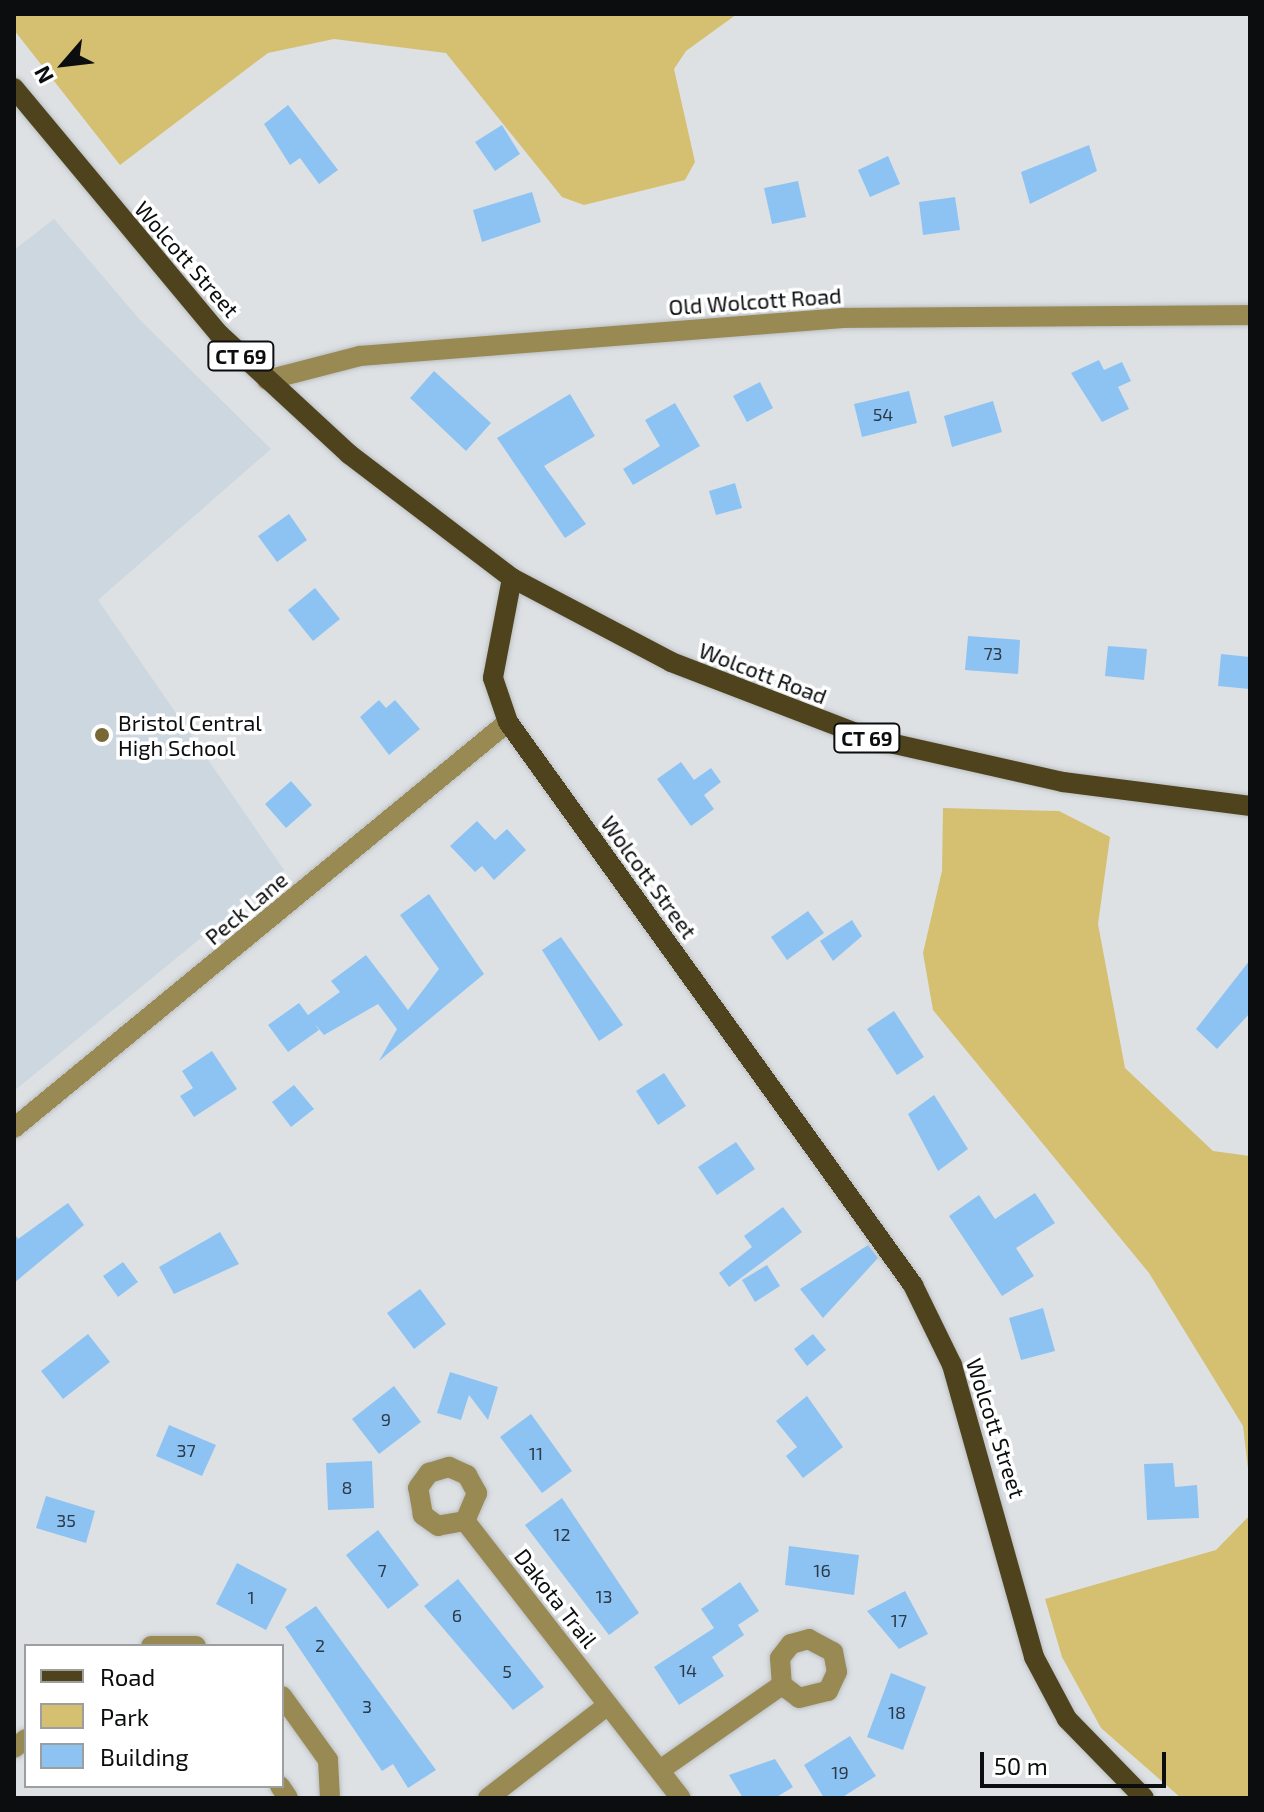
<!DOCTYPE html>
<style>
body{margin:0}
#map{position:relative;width:1264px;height:1812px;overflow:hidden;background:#dde1e4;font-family:"Exo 2",sans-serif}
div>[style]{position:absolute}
.built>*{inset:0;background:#cdd7e0}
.green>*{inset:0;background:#d5bf71}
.building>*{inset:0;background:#8dc3f3}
.roads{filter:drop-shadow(0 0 2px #bbbfc2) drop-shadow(0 0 2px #bbbfc2)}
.minor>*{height:20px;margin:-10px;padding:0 10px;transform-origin:10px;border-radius:10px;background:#998952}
.major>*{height:20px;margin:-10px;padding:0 10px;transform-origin:10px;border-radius:10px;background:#4e431c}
.dots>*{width:22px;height:22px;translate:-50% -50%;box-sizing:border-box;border:4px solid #fff;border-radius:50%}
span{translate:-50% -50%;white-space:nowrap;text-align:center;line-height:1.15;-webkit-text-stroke:7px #fff;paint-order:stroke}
.number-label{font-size:18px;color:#2c3a47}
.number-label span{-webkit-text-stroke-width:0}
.shield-label span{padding:2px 6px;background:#fff;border:2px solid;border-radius:6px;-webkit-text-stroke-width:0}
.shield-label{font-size:20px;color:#0b0d0e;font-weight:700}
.street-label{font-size:22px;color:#0b0d0e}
.poi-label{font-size:22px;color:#0b0d0e}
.left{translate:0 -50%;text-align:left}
.frame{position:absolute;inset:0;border:16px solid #0b0d0e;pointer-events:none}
.legend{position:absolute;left:24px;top:1644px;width:260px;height:144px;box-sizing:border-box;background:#fff;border:2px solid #9d9e9f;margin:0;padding:10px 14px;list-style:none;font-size:24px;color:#0b0d0e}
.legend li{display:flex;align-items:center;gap:16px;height:40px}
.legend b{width:40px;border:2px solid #9d9e9f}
.north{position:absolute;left:24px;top:24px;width:80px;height:80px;-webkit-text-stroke:6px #fff;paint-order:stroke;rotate:242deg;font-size:22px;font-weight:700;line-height:32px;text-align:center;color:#0b0d0e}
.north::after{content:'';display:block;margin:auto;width:28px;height:36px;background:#0b0d0e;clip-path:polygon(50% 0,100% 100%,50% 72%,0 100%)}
.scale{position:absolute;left:980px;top:1752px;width:186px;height:36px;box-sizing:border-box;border:4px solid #0b0d0e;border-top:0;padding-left:10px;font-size:24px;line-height:28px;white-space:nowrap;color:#0b0d0e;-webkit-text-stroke:6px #fff;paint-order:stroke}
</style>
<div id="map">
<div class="built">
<i style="clip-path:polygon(54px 219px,140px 320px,271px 449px,98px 600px,284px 870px,14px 1091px,14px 250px)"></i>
</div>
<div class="green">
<i style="clip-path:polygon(14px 14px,737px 14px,686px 51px,674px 69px,695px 162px,685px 180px,584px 205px,562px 197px,446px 53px,334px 39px,268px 53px,120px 165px,14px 30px)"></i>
<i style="clip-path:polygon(943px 808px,1059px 811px,1110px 837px,1098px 924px,1125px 1068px,1213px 1151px,1250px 1156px,1250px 1486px,1243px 1426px,1149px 1273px,933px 1010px,923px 953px,942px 871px)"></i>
<i style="clip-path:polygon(1250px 1515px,1250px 1798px,1181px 1798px,1101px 1728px,1062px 1657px,1045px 1599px,1216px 1550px)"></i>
</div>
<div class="building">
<i style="clip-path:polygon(288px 105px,338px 170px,319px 184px,300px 158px,290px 165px,264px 124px)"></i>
<i style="clip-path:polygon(502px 125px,520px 154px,495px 171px,475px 142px)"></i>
<i style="clip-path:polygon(1089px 145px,1097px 171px,1030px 204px,1021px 172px)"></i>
<i style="clip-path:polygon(888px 156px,900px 184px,870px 197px,858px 170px)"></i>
<i style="clip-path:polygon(798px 181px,806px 217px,772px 224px,764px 188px)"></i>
<i style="clip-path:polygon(532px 192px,541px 222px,482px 242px,473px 210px)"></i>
<i style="clip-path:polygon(955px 197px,960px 230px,923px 235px,919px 202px)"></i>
<i style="clip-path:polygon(1099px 360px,1104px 370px,1122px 362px,1131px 381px,1118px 387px,1129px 409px,1102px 422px,1071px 373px)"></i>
<i style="clip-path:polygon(434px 371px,491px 423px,466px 451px,410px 398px)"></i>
<i style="clip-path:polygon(760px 382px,773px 408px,747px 422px,733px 396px)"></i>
<i style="clip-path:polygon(909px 391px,917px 423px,862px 437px,854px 404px)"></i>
<i style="clip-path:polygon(570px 394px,595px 436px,544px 466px,586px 524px,565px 538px,497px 438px)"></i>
<i style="clip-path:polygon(993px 401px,1002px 432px,952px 447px,944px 416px)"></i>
<i style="clip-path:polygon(675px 403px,700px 446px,633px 485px,623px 469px,660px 446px,645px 420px)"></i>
<i style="clip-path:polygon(735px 483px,742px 508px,716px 515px,709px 491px)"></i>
<i style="clip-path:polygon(289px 514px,307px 540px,277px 562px,258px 536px)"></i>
<i style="clip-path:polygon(315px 588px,340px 619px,313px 641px,288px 610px)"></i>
<i style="clip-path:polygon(968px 636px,1020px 640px,1018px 674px,965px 670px)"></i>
<i style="clip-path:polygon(1108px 646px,1147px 649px,1144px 680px,1105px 676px)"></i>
<i style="clip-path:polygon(1221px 654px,1250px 657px,1250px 689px,1218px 686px)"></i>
<i style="clip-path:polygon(379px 700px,386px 708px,395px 700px,420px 729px,389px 755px,360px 717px)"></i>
<i style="clip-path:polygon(681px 762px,694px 780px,711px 768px,721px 782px,704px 795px,714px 809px,691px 826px,657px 779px)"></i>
<i style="clip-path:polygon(291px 781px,312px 805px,286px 828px,265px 804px)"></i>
<i style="clip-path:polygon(477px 821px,495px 840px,507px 829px,526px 850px,494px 880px,482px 866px,475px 872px,450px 846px)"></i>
<i style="clip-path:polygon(429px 894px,484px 974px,379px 1061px,397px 1029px,378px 1004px,324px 1035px,314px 1023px,319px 1030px,288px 1052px,268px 1025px,299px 1003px,308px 1015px,340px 992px,331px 981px,366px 955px,408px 1010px,439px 969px,400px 915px)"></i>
<i style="clip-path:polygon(808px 911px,824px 933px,787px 960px,771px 937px)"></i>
<i style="clip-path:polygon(852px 920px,862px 936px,833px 961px,820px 941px)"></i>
<i style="clip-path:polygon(561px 937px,623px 1025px,599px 1041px,542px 950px)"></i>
<i style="clip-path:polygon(1250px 960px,1250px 1013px,1217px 1049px,1196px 1029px)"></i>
<i style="clip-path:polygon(894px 1011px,924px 1057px,897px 1075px,867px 1029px)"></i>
<i style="clip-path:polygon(212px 1051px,237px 1089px,194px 1117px,180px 1096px,193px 1088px,182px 1071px)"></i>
<i style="clip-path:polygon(664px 1073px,686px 1106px,658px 1125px,636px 1091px)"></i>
<i style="clip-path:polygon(294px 1085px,314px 1109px,291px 1127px,272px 1102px)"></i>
<i style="clip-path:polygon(934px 1095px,968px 1149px,938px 1171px,908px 1114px)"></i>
<i style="clip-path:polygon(736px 1142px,755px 1169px,717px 1195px,698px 1167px)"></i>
<i style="clip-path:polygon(1035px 1193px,1055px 1223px,1016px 1248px,1034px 1276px,1002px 1296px,949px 1216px,979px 1195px,995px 1219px)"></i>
<i style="clip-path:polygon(68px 1203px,84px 1225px,14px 1283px,14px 1233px,18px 1239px)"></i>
<i style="clip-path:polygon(783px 1207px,802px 1232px,729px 1287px,719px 1273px,752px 1247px,744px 1236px)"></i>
<i style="clip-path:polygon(220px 1232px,239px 1264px,174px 1294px,159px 1267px)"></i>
<i style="clip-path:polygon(868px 1245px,878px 1258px,823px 1318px,800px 1289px)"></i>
<i style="clip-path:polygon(123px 1262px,138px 1282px,118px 1297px,103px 1276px)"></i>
<i style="clip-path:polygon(767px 1265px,780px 1286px,755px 1302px,742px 1280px)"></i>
<i style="clip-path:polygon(420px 1289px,446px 1324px,414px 1349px,387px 1313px)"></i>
<i style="clip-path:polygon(1043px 1308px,1055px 1351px,1021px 1360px,1009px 1318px)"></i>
<i style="clip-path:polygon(88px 1334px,110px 1362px,63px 1399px,41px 1371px)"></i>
<i style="clip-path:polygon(813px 1334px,826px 1350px,807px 1366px,794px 1349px)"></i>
<i style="clip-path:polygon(450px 1372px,498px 1387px,488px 1420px,469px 1395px,461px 1420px,437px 1413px)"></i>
<i style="clip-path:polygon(394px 1386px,421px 1422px,379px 1454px,352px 1419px)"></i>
<i style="clip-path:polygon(807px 1396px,843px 1447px,803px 1478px,786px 1456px,797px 1447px,776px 1421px)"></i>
<i style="clip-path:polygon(531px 1414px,572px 1471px,542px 1493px,500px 1437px)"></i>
<i style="clip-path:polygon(169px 1425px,216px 1445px,202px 1476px,156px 1456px)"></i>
<i style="clip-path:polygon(372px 1461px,374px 1508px,328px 1510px,326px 1463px)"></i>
<i style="clip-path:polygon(1173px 1463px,1175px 1487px,1197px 1485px,1199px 1518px,1147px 1520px,1144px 1464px)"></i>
<i style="clip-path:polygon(46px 1496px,95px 1511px,86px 1543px,36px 1528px)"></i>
<i style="clip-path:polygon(562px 1498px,639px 1613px,609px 1635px,525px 1525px)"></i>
<i style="clip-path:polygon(378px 1530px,419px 1585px,388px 1609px,346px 1555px)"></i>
<i style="clip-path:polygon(789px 1546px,859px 1555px,854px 1595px,785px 1585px)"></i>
<i style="clip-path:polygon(237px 1563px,287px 1589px,266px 1630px,216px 1604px)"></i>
<i style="clip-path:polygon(458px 1579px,544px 1687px,513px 1710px,424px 1606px)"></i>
<i style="clip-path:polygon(740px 1582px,759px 1611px,738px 1625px,744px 1635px,712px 1657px,724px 1676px,679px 1705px,654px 1667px,714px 1628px,701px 1609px)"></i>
<i style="clip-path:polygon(905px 1591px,928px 1634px,899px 1649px,867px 1611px)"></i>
<i style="clip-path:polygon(316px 1606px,436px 1770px,408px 1788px,393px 1764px,382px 1771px,285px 1627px)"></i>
<i style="clip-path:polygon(891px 1673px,926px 1687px,903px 1750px,867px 1737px)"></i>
<i style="clip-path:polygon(850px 1736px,876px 1776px,841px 1798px,824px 1798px,804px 1765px)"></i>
<i style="clip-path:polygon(775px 1759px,793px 1787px,775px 1798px,743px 1798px,729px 1775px)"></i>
</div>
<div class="roads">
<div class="minor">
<i style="left:267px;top:380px;width:96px;rotate:-14.5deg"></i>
<i style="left:360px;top:356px;width:484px;rotate:-4.5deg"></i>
<i style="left:843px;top:318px;width:407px;rotate:-0.4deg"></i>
<i style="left:14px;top:1128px;width:639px;rotate:-39.42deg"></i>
<i style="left:465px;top:1521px;width:27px;rotate:170deg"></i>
<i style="left:438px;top:1526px;width:19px;rotate:-144deg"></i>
<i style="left:423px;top:1515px;width:27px;rotate:-100deg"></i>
<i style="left:418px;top:1488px;width:19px;rotate:-54deg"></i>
<i style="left:429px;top:1473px;width:21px;rotate:-17deg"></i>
<i style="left:449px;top:1467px;width:20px;rotate:24deg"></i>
<i style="left:467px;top:1475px;width:21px;rotate:61deg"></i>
<i style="left:477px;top:1493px;width:30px;rotate:113deg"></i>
<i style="left:465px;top:1521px;width:351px;rotate:52.1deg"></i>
<i style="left:151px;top:1646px;width:45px"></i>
<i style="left:282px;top:1696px;width:79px;rotate:54.3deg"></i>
<i style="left:328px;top:1760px;width:38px;rotate:87deg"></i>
<i style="left:14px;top:1748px;width:15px;rotate:-37deg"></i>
<i style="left:660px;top:1770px;width:149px;rotate:-34.9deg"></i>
<i style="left:782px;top:1685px;width:21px;rotate:37deg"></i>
<i style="left:799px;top:1698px;width:30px;rotate:-14deg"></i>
<i style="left:828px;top:1691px;width:21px;rotate:-65deg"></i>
<i style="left:837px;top:1672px;width:20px;rotate:-101deg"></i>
<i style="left:833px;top:1652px;width:27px;rotate:-152deg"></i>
<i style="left:809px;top:1639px;width:19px;rotate:164deg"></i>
<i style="left:791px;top:1644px;width:18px;rotate:128deg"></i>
<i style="left:780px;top:1658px;width:27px;rotate:86deg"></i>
<i style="left:280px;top:1786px;width:14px;rotate:56deg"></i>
<i style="left:488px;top:1798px;width:152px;rotate:-37.8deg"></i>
</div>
<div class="major">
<i style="left:14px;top:88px;width:320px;rotate:50.2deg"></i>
<i style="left:219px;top:334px;width:177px;rotate:42.7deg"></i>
<i style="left:349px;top:454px;width:205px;rotate:37.3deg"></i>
<i style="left:512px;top:578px;width:180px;rotate:27.8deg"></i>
<i style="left:671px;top:662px;width:215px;rotate:21deg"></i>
<i style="left:872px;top:739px;width:196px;rotate:12.7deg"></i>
<i style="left:1063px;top:782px;width:189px;rotate:7.3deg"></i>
<i style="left:512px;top:578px;width:102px;rotate:100.8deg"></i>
<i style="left:493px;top:678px;width:46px;rotate:71.2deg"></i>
<i style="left:508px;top:722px;width:694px;rotate:54.27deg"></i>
<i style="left:913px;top:1285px;width:89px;rotate:64deg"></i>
<i style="left:952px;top:1365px;width:303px;rotate:74.3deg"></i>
<i style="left:1034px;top:1657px;width:70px;rotate:62deg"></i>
<i style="left:1067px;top:1719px;width:110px;rotate:45.7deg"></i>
</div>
</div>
<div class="dots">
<i style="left:102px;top:735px;background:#776836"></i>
</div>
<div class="number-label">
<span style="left:883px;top:414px">54</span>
<span style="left:993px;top:653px">73</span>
<span style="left:386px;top:1419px">9</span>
<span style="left:186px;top:1450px">37</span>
<span style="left:536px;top:1453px">11</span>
<span style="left:347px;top:1487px">8</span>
<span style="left:66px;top:1520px">35</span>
<span style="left:562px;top:1534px">12</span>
<span style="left:382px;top:1570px">7</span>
<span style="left:822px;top:1570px">16</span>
<span style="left:604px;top:1596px">13</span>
<span style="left:251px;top:1597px">1</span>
<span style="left:457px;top:1615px">6</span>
<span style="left:899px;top:1620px">17</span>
<span style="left:320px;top:1645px">2</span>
<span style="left:688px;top:1670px">14</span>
<span style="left:507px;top:1671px">5</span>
<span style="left:367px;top:1706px">3</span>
<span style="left:897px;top:1712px">18</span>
<span style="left:840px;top:1772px">19</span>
</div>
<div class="shield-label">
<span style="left:241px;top:356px">CT 69</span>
<span style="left:867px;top:738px">CT 69</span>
</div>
<div class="street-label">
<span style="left:187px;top:259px;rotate:49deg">Wolcott Street</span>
<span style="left:755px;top:301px;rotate:-4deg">Old Wolcott Road</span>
<span style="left:763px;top:673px;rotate:21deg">Wolcott Road</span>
<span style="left:649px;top:877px;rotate:54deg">Wolcott Street</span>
<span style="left:246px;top:908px;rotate:-40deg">Peck Lane</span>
<span style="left:996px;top:1428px;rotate:72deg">Wolcott Street</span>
<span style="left:556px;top:1598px;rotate:52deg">Dakota Trail</span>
</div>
<div class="poi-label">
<span class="left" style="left:118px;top:735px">Bristol Central<br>High School</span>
</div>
<div class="frame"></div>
<ul class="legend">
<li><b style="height:10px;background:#4e431c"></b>Road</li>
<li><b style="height:22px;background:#d5bf71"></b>Park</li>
<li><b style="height:22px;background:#8dc3f3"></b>Building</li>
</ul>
<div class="north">N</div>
<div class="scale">50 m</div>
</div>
